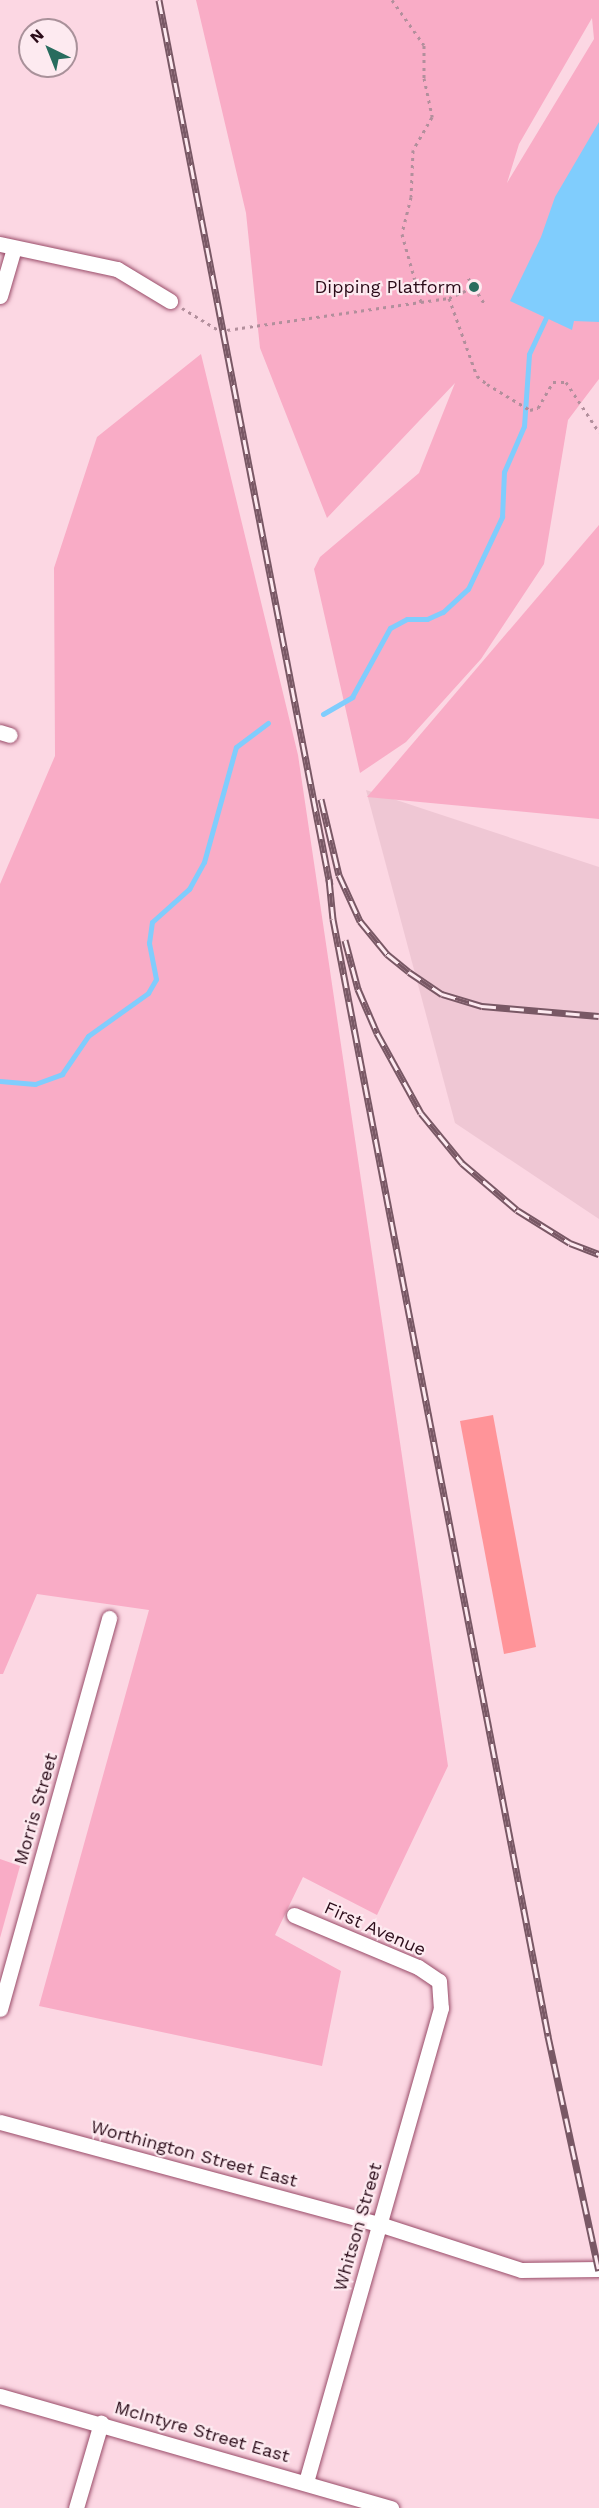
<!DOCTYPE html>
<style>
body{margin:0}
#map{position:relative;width:599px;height:2508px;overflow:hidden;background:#fcd7e3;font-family:"Work Sans",sans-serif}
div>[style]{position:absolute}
.built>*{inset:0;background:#efc7d4}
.green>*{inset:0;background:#f9acc6}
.water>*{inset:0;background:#80cdfd}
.stream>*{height:5px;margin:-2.5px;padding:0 2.5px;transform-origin:2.5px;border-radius:2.5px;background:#80cdfd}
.building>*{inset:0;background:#ff9499}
.path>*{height:3px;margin-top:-1.5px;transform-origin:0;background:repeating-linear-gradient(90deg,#b28f9c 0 3px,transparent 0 7.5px)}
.roads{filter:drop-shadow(0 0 2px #994c69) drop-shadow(0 0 2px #994c69)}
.street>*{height:15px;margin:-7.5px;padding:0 7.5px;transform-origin:7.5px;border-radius:7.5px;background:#fff}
.rail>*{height:7px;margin-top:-3.5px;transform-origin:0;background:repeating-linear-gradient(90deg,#fdeaf0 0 14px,#795865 0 28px);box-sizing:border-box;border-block:2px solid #795865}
.dots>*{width:16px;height:16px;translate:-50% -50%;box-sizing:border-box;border:3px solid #fdeaf0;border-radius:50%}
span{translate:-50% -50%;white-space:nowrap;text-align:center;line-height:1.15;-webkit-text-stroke:4.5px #fdeaf0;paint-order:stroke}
.poi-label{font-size:18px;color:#2a0b18}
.right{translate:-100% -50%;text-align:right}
.street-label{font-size:18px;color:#2a0b18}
.north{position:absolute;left:18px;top:18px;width:60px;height:60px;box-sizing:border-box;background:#fdeaf0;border:2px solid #a9919a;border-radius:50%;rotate:317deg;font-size:16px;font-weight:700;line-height:24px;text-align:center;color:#2a0b18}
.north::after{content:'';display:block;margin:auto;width:21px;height:27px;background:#286c5e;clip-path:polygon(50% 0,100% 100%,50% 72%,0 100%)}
</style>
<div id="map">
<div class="built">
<i style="clip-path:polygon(366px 790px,599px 867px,599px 1219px,455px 1123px)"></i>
</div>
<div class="green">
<i style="clip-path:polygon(evenodd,196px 0,599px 0,599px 379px,568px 420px,544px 564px,481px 659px,406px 742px,360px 773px,314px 569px,320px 557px,419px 473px,455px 383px,327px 518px,260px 348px,246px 213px,196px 0,592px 18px,594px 39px,507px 183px,519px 144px,592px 18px)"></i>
<i style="clip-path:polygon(201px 354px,298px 755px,448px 1766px,377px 1915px,303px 1877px,275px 1935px,341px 1971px,322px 2066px,39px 2006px,149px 1610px,37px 1594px,3px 1674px,0 1674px,0 884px,55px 756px,54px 568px,97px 437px)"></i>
<i style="clip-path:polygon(599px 525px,599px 819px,367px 797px)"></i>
<i style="clip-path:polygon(0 1859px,20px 1866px,0 1938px)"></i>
</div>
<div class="water">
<i style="clip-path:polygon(599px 122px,599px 322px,574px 321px,572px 330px,510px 301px,541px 237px,555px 197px)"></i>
</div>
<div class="stream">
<i style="left:323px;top:714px;width:34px;rotate:-30deg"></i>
<i style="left:352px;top:697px;width:79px;rotate:-61.2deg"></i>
<i style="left:390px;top:628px;width:19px;rotate:-28deg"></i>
<i style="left:407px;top:619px;width:20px"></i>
<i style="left:427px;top:619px;width:17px;rotate:-24deg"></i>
<i style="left:443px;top:612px;width:34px;rotate:-43deg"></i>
<i style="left:468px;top:589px;width:80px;rotate:-64.7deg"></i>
<i style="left:502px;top:517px;width:45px;rotate:-87.5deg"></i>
<i style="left:504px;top:472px;width:50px;rotate:-66.5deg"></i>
<i style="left:524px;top:426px;width:72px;rotate:-86deg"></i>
<i style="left:529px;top:354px;width:40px;rotate:-65deg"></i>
<i style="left:0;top:1081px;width:35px;rotate:5deg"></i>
<i style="left:35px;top:1084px;width:29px;rotate:-20deg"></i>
<i style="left:62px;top:1074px;width:46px;rotate:-55.6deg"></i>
<i style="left:88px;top:1036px;width:74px;rotate:-35.6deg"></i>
<i style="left:148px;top:993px;width:16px;rotate:-60deg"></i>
<i style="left:156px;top:979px;width:37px;rotate:-101deg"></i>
<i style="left:149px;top:943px;width:21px;rotate:-82deg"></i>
<i style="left:152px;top:922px;width:50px;rotate:-41.7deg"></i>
<i style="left:189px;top:889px;width:31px;rotate:-61deg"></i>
<i style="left:204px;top:862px;width:119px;rotate:-74.5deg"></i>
<i style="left:236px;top:747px;width:40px;rotate:-37deg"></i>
</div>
<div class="building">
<i style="clip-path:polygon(493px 1415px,536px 1647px,504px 1654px,460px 1421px)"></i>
</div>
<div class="path">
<i style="left:392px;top:0;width:55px;rotate:54.6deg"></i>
<i style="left:424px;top:45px;width:33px;rotate:90deg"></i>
<i style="left:424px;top:78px;width:40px;rotate:78deg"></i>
<i style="left:432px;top:117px;width:38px;rotate:120deg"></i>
<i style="left:413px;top:150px;width:47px;rotate:92.4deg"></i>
<i style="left:411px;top:197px;width:38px;rotate:104deg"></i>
<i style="left:402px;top:234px;width:71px;rotate:74.4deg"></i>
<i style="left:421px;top:302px;width:28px;rotate:-8deg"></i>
<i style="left:449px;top:298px;width:83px;rotate:70.3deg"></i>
<i style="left:477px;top:376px;width:13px;rotate:39deg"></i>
<i style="left:487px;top:384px;width:50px;rotate:31.2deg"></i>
<i style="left:530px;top:410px;width:8px;rotate:-14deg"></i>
<i style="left:538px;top:408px;width:30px;rotate:-60deg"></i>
<i style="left:553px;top:382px;width:13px"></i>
<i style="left:566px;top:382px;width:60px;rotate:56.6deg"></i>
<i style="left:474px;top:287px;width:19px;rotate:58deg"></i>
<i style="left:449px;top:298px;width:27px;rotate:-24deg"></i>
<i style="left:474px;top:287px;width:13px;rotate:-122deg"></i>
<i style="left:182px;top:308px;width:44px;rotate:31.2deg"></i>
<i style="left:220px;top:331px;width:203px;rotate:-8.2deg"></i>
</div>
<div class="roads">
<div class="street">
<i style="left:0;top:244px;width:120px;rotate:12.1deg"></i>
<i style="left:117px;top:269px;width:62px;rotate:31.1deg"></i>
<i style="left:0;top:296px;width:50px;rotate:-73.7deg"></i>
<i style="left:0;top:732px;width:10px;rotate:17deg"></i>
<i style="left:294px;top:1915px;width:134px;rotate:22.8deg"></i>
<i style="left:418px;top:1967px;width:25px;rotate:34deg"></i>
<i style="left:439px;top:1981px;width:27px;rotate:86deg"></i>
<i style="left:441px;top:2008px;width:494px;rotate:105.9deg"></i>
<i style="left:0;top:2009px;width:406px;rotate:-74.4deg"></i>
<i style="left:0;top:2122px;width:392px;rotate:15.1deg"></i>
<i style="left:379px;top:2224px;width:149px;rotate:17.9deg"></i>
<i style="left:521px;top:2270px;width:78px;rotate:-0.7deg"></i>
<i style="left:0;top:2396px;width:407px;rotate:16deg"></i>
<i style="left:76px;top:2508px;width:89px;rotate:-73.6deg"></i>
</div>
</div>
<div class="rail">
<i style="left:159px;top:0;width:901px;rotate:79.06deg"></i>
<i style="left:321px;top:799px;width:78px;rotate:76.7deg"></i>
<i style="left:339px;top:875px;width:51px;rotate:65.5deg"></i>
<i style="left:360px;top:921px;width:43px;rotate:50.7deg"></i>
<i style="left:387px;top:954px;width:28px;rotate:39deg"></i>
<i style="left:409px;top:972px;width:40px;rotate:34deg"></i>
<i style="left:442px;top:994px;width:42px;rotate:16.7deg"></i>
<i style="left:482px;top:1006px;width:117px;rotate:4.9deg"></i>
<i style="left:329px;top:879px;width:40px;rotate:84.3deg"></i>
<i style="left:333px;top:919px;width:1138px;rotate:79.1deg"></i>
<i style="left:548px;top:2036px;width:240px;rotate:77.8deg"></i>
<i style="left:345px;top:940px;width:51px;rotate:75.1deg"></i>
<i style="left:358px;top:989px;width:48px;rotate:66.6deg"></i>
<i style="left:377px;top:1033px;width:91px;rotate:61.2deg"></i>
<i style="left:421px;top:1113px;width:65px;rotate:50.6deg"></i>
<i style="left:462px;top:1163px;width:72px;rotate:40.5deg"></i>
<i style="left:517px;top:1210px;width:62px;rotate:31.9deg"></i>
<i style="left:570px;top:1243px;width:31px;rotate:21deg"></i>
</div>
<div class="dots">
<i style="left:474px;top:287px;background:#286c5e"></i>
</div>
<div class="poi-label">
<span class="right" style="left:462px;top:287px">Dipping Platform</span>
</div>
<div class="street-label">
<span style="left:36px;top:1809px;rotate:-74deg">Morris Street</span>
<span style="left:375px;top:1929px;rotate:24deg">First Avenue</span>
<span style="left:194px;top:2154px;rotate:15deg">Worthington Street East</span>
<span style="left:358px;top:2227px;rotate:-74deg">Whitson Street</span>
<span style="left:202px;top:2432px;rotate:16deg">McIntyre Street East</span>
</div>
<div class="north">N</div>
</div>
